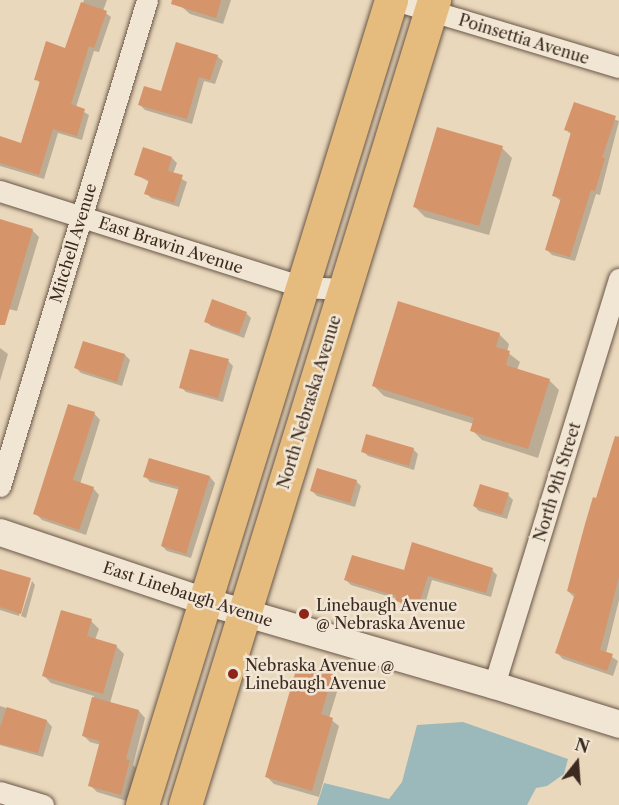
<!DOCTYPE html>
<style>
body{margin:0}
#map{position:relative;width:619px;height:805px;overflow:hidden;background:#ead8bc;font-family:"Libre Caslon Text",serif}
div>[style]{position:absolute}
.water>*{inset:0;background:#9bb8ba}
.shadow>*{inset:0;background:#0003}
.building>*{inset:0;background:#d6946b}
.roads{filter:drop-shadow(0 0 2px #685648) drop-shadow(0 0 2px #685648)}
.minor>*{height:21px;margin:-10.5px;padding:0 10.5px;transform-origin:10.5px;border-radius:10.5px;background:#f1e6d3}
.tertiary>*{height:27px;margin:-13.5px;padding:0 13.5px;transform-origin:13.5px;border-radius:13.5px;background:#f1e6d3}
.primary>*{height:33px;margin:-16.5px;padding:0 16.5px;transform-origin:16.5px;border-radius:16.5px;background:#e5bc7e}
.dots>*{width:16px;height:16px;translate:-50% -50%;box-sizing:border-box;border:3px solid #f1e6d3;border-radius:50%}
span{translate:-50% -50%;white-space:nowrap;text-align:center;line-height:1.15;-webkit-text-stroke:5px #f1e6d3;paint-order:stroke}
.street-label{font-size:16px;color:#3c2a21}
.poi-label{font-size:16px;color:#3c2a21}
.left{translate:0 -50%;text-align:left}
.north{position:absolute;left:547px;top:733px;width:60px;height:60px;-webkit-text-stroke:4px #f1e6d3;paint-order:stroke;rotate:17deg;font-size:16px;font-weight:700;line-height:24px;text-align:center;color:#3c2a21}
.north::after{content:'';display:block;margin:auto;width:21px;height:27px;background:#3c2a21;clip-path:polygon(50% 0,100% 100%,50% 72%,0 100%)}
</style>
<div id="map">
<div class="water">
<i style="clip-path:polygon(463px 722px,568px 759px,564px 774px,547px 786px,536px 788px,527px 805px,317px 805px,324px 783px,389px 799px,402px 782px,417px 725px)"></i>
</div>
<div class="shadow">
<i style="clip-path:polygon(84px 0,107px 0,103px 11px,111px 17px,99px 52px,94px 51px,76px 107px,89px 115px,82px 140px,58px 133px,44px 179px,0 166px,0 141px,22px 145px,41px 84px,36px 79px,66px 49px)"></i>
<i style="clip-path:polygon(184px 0,231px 0,223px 24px,190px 14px,182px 7px)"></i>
<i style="clip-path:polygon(217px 56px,223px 61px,215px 84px,204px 81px,192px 124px,145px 110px,140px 105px)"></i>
<i style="clip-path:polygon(575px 104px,619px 121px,600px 195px,596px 194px,575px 261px,552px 255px,547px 250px,561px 201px,554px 196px,572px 135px,566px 130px)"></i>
<i style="clip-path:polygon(502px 148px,512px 158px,489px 235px,425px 217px,415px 207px)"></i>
<i style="clip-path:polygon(172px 158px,177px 163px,173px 174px,187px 182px,179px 207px,151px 198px,146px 193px,149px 182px,136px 174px)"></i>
<i style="clip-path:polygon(0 220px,32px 230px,39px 237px,17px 311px,0 307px)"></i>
<i style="clip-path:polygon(246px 313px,251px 318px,244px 338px,211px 326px,206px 321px)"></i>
<i style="clip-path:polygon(499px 334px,509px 344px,507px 352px,520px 362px,517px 370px,549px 380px,559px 390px,538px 458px,482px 440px,472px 430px,474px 424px,384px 396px,374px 386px)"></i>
<i style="clip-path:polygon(84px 343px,125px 355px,130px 360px,122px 386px,81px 373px,76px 368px)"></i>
<i style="clip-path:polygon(0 348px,8px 354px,0 381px)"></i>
<i style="clip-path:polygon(228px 361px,233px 366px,223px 402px,186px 392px,181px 387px)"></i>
<i style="clip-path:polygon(94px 413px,100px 420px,80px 484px,93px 488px,99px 495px,86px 535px,42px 520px,35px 513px)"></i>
<i style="clip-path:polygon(619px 435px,619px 600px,606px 653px,618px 661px,613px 676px,563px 659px,557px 653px,574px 597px,568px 591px)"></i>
<i style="clip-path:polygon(413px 449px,418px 454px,414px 470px,368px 456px,363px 451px)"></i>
<i style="clip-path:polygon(145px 476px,210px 477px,215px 483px,191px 558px,167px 551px,162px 546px,180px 490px,150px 482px)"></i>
<i style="clip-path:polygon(356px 481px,361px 486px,355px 507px,317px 496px,312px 491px)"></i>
<i style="clip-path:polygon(508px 495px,513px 500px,507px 519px,479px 511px,474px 506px)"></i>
<i style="clip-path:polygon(0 570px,31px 580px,29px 580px,19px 616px,0 610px)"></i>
<i style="clip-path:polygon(492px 570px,497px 575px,491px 597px,432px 580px,423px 611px,402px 605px,397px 599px,351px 585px,346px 580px,405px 572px)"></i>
<i style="clip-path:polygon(32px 581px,35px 585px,26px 618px,21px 616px)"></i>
<i style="clip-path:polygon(91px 621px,99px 629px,95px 640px,116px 646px,124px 654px,110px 703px,139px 711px,145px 718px,133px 765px,136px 768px,127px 801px,97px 792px,90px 785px,101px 745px,90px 742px,83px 735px,94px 696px,51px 683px,43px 675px)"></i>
<i style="clip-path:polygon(332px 675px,340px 682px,329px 718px,339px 726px,319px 797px,274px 784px,267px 777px)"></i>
<i style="clip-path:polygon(0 706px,47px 721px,52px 727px,43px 757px,0 745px)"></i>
</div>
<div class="building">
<i style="clip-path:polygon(172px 0,221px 0,216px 18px,171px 4px)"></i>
<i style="clip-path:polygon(81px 2px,107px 11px,94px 48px,89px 46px,71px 104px,85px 109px,77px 136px,53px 129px,39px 175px,0 163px,0 136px,21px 143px,40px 81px,34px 80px,46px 41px,65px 48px)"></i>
<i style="clip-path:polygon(176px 42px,218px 55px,210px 80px,199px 77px,187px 119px,138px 105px,144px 86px,161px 91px)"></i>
<i style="clip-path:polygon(574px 102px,616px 116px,602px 158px,605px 158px,595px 191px,591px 190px,570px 257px,545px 250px,561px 198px,552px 196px,571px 132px,564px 130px)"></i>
<i style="clip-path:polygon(437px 127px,503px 146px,479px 226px,413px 207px)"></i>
<i style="clip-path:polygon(143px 147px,172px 157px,168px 171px,183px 175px,174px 203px,144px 194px,149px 180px,134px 175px)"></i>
<i style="clip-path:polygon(0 219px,33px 229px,5px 325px,0 325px)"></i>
<i style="clip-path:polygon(212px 299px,247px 312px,239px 334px,204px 322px)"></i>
<i style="clip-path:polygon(398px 301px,500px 333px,496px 347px,510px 351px,506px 365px,550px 379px,528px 449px,470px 431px,474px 418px,372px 386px)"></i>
<i style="clip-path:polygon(83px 341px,125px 354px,117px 382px,74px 368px)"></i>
<i style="clip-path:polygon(190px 349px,229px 359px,218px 398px,179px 388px)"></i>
<i style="clip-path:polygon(68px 404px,95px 412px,73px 480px,94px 487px,79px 530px,33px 514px)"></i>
<i style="clip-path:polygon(366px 434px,414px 448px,409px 466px,361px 452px)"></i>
<i style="clip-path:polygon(615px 436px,619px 437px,619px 577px,600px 650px,613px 654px,607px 671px,555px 653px,575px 594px,567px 591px,585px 524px,593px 497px,596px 498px)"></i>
<i style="clip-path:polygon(149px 458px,210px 476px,186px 554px,161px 546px,179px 487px,143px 477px)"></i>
<i style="clip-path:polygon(317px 468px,357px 480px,350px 503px,310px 491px)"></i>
<i style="clip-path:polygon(480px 484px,509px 493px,502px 515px,473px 506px)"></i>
<i style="clip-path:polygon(412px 542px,493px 568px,486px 593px,428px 576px,418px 607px,395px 601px,396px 596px,344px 580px,352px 555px,404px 570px)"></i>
<i style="clip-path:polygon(0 569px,31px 578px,21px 614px,0 607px)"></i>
<i style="clip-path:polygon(61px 610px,92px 619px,87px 636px,117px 645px,103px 694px,42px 676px)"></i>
<i style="clip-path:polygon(298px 663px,333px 674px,321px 714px,333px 718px,312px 791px,265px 777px)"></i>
<i style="clip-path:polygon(92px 697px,139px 710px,126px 759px,130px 760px,121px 795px,88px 786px,100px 741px,82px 736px)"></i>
<i style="clip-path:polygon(7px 707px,47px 720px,38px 753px,0 744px,0 727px)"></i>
</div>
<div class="roads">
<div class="minor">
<i style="left:395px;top:0;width:234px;rotate:16.7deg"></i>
<i style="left:0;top:191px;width:317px;rotate:17.6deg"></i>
<i style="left:302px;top:287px;width:42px;rotate:2.7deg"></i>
<i style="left:0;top:486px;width:508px;rotate:-73.17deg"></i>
<i style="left:494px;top:685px;width:425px;rotate:-72.9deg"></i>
<i style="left:0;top:792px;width:45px;rotate:16.8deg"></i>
</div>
<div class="tertiary">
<i style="left:0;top:532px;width:216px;rotate:18.6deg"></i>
<i style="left:205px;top:601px;width:301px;rotate:16.2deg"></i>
<i style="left:494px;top:685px;width:131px;rotate:17.3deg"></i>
</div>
<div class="primary">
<i style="left:142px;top:805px;width:843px;rotate:-72.81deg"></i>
<i style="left:185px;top:805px;width:843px;rotate:-72.81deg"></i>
</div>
</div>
<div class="dots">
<i style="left:304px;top:614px;background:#8f2418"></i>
<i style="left:233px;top:674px;background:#8f2418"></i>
</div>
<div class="street-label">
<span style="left:524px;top:39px;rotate:17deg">Poinsettia Avenue</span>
<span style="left:73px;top:243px;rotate:-73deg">Mitchell Avenue</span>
<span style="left:171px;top:245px;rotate:18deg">East Brawin Avenue</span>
<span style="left:309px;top:402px;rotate:-73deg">North Nebraska Avenue</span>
<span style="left:557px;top:482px;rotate:-73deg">North 9th Street</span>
<span style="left:188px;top:594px;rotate:18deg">East Linebaugh Avenue</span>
</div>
<div class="poi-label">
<span class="left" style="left:316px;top:614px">Linebaugh Avenue<br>@ Nebraska Avenue</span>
<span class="left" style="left:245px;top:674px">Nebraska Avenue @<br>Linebaugh Avenue</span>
</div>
<div class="north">N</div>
</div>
